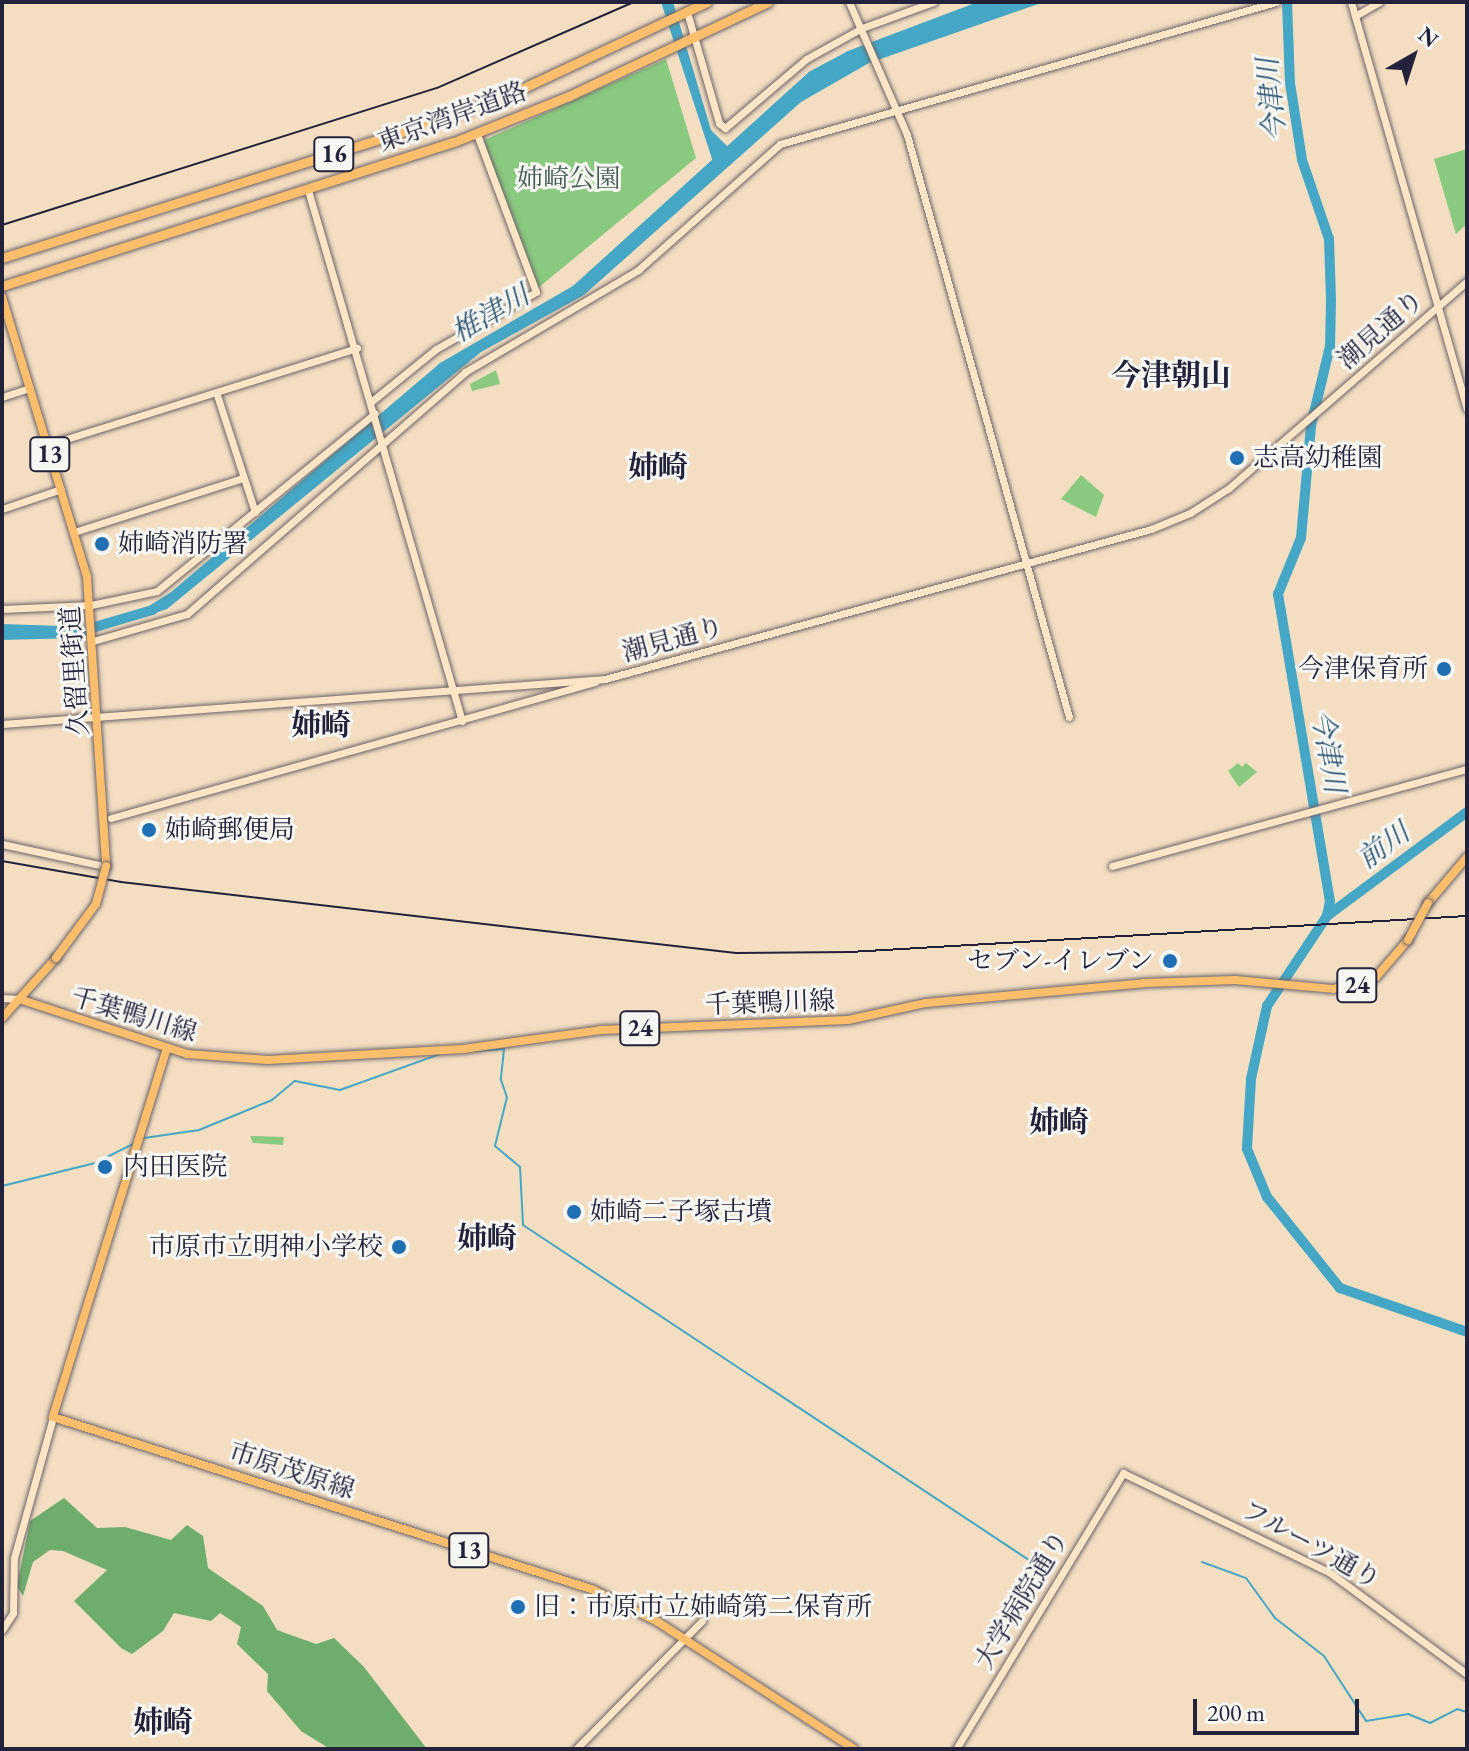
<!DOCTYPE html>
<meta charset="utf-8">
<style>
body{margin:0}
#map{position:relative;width:1469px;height:1751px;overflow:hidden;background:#f3dec2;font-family:"EB Garamond","Noto Serif JP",serif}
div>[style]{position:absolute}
.green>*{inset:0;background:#8ac980}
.forest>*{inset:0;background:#6fad6e}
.water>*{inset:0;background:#45a7c5}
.stream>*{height:2px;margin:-1px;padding:0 1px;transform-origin:1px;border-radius:1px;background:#45a7c5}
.river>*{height:10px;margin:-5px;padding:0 5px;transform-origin:5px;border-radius:5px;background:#45a7c5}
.roads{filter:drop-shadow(0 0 2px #6b646a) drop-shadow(0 0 2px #6b646a)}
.secondary>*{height:7px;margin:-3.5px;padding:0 3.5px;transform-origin:3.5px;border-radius:3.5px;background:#fde5c5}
.primary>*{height:8px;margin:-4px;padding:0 4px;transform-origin:4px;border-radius:4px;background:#fabe6d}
.highway>*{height:9px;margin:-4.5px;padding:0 4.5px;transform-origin:4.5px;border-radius:4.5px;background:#fabe6d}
.rail>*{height:2px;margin:-1px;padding:0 1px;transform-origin:1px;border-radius:1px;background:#22223b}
.bridges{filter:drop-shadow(0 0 2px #6b646a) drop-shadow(0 0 2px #6b646a)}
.primary-bridge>*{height:8px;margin:-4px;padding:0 4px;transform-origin:4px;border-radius:4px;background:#fabe6d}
.dots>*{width:22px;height:22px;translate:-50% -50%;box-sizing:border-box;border:4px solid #f6f6f2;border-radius:50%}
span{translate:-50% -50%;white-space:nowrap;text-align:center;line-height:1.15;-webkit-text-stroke:6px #f6f6f2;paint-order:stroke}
.shield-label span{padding:2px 6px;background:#f6f6f2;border:2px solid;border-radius:6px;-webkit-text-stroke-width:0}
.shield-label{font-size:24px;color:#22223b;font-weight:700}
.street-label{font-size:26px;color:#22223b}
.park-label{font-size:26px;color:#465c53}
.poi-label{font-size:26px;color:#22223b}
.left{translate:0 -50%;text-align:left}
.right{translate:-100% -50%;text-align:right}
.water-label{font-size:28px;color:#305772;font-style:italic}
.quarter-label{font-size:30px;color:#22223b;font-weight:700}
.frame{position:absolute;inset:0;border:4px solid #22223b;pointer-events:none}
.north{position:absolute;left:1373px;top:16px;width:80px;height:80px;-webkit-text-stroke:6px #f6f6f2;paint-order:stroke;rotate:39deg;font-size:22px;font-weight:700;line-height:32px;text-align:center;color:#22223b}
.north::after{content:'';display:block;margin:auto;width:28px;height:36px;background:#22223b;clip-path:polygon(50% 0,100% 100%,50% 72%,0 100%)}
.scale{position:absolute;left:1193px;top:1699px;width:166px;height:36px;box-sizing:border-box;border:4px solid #22223b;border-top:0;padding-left:10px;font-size:24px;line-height:28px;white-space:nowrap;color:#22223b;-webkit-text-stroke:6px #f6f6f2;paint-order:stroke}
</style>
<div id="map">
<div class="green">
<i style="clip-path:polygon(666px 59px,696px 158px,538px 288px,482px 141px)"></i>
<i style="clip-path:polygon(1467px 149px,1467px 224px,1456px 234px,1434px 159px)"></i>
<i style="clip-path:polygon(496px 370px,500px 384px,472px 391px,470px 384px)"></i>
<i style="clip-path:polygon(1081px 475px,1104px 495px,1096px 517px,1061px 499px)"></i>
<i style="clip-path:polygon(1238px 763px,1242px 767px,1246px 763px,1257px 772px,1239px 787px,1228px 771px)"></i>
<i style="clip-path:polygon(250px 1136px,284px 1137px,283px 1145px,253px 1143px)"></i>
</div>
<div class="forest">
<i style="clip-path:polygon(64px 1498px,97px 1528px,125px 1527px,171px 1540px,187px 1525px,203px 1536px,208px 1568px,263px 1606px,277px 1630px,316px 1644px,334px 1638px,364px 1667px,427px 1749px,330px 1749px,301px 1731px,267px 1691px,268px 1674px,237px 1644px,241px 1627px,220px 1613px,211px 1621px,174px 1613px,163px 1631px,132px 1654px,121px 1648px,74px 1601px,107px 1570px,63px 1551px,50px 1550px,33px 1562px,23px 1596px,17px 1586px,30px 1521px)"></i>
</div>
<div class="water">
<i style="clip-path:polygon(661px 2px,673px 2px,711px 130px,728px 147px,812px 76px,849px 56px,992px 2px,1044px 2px,869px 63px,801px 102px,584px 295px,481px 352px,167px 609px,78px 638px,2px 640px,2px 624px,92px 627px,152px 610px,173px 597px,443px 367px,576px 290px,713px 162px)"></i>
</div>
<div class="stream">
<i style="left:474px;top:1051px;width:30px;rotate:-4deg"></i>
<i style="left:504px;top:1049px;width:31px;rotate:96deg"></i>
<i style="left:501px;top:1080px;width:18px;rotate:71deg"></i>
<i style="left:507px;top:1097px;width:50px;rotate:103.8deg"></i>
<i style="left:495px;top:1146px;width:33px;rotate:40deg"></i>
<i style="left:520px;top:1167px;width:58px;rotate:87deg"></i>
<i style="left:523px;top:1225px;width:607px;rotate:33.51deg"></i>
<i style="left:144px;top:1138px;width:56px;rotate:-8.3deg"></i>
<i style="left:199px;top:1130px;width:79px;rotate:-22.3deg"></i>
<i style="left:272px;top:1100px;width:30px;rotate:-40deg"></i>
<i style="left:295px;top:1081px;width:46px;rotate:11.3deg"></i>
<i style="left:340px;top:1090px;width:106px;rotate:-19.8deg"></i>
<i style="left:2px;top:1186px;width:96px;rotate:-13.9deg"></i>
<i style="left:95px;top:1163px;width:45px;rotate:-26.6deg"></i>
<i style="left:1202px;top:1562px;width:47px;rotate:20deg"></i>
<i style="left:1246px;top:1578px;width:49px;rotate:54.1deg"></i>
<i style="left:1275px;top:1618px;width:62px;rotate:37.8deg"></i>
<i style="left:1324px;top:1656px;width:77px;rotate:57.1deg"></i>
<i style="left:1366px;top:1721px;width:43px;rotate:-9.5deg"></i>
<i style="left:1408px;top:1714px;width:24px;rotate:22deg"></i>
<i style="left:1430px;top:1723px;width:30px;rotate:-27deg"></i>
<i style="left:1457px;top:1709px;width:10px;rotate:17deg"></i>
</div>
<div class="river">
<i style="left:1287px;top:2px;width:81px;rotate:87.9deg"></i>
<i style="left:1290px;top:83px;width:78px;rotate:81.1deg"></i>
<i style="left:1302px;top:160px;width:83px;rotate:71.1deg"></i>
<i style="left:1329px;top:239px;width:61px;rotate:88.1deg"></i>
<i style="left:1331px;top:300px;width:46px;rotate:91.2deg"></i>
<i style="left:1330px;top:346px;width:82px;rotate:103.4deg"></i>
<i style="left:1311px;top:426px;width:112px;rotate:95.1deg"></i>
<i style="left:1301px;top:538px;width:61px;rotate:112.3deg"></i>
<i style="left:1278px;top:594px;width:311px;rotate:80.4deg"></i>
<i style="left:1330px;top:901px;width:15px;rotate:101deg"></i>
<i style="left:1327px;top:916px;width:108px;rotate:123.7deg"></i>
<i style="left:1267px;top:1006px;width:75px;rotate:102.4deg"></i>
<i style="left:1251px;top:1079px;width:70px;rotate:93.3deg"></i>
<i style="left:1247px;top:1149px;width:52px;rotate:67.4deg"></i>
<i style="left:1267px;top:1197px;width:117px;rotate:51.3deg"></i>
<i style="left:1340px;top:1288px;width:134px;rotate:19.1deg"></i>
<i style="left:91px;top:628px;width:64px;rotate:-16.4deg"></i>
<i style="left:152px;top:610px;width:25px;rotate:-32deg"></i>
<i style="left:173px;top:597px;width:355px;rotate:-40.4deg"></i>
<i style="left:443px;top:367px;width:154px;rotate:-30.1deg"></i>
<i style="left:576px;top:290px;width:319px;rotate:-42.2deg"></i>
<i style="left:812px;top:76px;width:42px;rotate:-28.4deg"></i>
<i style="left:849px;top:56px;width:153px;rotate:-20.7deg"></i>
<i style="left:1327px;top:916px;width:174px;rotate:-36.6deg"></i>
</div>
<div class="roads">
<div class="secondary">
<i style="left:849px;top:2px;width:145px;rotate:66.4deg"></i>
<i style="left:907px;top:135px;width:604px;rotate:74.45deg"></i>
<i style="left:1351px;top:2px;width:423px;rotate:74.1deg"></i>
<i style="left:687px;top:12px;width:116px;rotate:73.9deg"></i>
<i style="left:719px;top:123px;width:8px;rotate:40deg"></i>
<i style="left:725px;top:128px;width:106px;rotate:-40.4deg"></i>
<i style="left:806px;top:59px;width:64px;rotate:-29deg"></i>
<i style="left:862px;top:28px;width:76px;rotate:-20.1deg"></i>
<i style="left:1355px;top:16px;width:28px;rotate:-30deg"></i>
<i style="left:308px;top:190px;width:553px;rotate:73.83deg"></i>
<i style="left:217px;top:395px;width:123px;rotate:72deg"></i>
<i style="left:2px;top:397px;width:29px;rotate:-18deg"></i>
<i style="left:372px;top:401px;width:82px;rotate:-39.1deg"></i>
<i style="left:436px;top:349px;width:115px;rotate:-29.7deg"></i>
<i style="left:536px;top:292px;width:169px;rotate:-110.5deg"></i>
<i style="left:47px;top:445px;width:325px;rotate:-17.4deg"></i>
<i style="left:2px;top:509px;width:62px;rotate:-18.7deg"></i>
<i style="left:74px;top:532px;width:177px;rotate:-17.7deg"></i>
<i style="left:2px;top:609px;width:89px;rotate:-2.6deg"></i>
<i style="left:91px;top:605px;width:67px;rotate:-12deg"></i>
<i style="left:157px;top:591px;width:281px;rotate:-39.2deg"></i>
<i style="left:93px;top:641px;width:98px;rotate:-16deg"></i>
<i style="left:187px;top:614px;width:369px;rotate:-41deg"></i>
<i style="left:465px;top:372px;width:201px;rotate:-30.5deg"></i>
<i style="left:638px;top:270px;width:190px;rotate:-41.6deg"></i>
<i style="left:780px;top:144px;width:516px;rotate:-15.98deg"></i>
<i style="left:2px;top:724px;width:605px;rotate:-4.27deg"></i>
<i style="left:605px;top:679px;width:566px;rotate:-15.36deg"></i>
<i style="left:1151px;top:529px;width:42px;rotate:-22.3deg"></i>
<i style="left:1190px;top:513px;width:46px;rotate:-32.7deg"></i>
<i style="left:1229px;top:488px;width:315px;rotate:-41deg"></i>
<i style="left:111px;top:818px;width:503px;rotate:-15.69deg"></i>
<i style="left:2px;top:844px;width:99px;rotate:12.2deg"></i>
<i style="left:1112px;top:866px;width:368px;rotate:-15.3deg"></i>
<i style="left:2px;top:998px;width:17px;rotate:3deg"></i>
<i style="left:2px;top:1630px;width:20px;rotate:-57deg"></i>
<i style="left:13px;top:1613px;width:55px;rotate:-89deg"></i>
<i style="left:14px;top:1558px;width:146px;rotate:-74.5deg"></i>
<i style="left:576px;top:1749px;width:180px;rotate:-45.5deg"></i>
<i style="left:956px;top:1749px;width:323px;rotate:-58.8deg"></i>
<i style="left:1123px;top:1473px;width:229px;rotate:25.7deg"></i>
<i style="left:1329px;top:1572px;width:172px;rotate:36.5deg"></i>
</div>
<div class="primary">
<i style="left:2px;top:297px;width:293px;rotate:73.1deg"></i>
<i style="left:87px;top:577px;width:290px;rotate:86.2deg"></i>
<i style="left:1428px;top:903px;width:60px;rotate:-49.7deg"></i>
<i style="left:19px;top:999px;width:177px;rotate:18.1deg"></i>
<i style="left:187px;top:1054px;width:81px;rotate:4.2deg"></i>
<i style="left:268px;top:1060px;width:195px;rotate:-3.2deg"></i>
<i style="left:463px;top:1049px;width:139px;rotate:-7.8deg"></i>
<i style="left:601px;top:1030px;width:247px;rotate:-2.3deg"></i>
<i style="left:848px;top:1020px;width:80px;rotate:-12.3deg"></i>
<i style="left:926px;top:1003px;width:219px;rotate:-5.2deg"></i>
<i style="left:1144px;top:983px;width:91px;rotate:-1.9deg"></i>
<i style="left:1235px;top:980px;width:98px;rotate:5.2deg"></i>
<i style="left:1333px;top:989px;width:45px;rotate:-15.6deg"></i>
<i style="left:1376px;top:977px;width:49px;rotate:-49.1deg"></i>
<i style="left:2px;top:1018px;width:81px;rotate:-48deg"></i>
<i style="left:167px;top:1048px;width:386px;rotate:107.2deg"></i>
<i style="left:53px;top:1417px;width:568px;rotate:17.73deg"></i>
<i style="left:594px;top:1590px;width:72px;rotate:26.6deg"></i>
<i style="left:658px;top:1622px;width:234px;rotate:32.9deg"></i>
</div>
<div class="highway">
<i style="left:2px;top:258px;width:465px;rotate:-17.5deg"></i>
<i style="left:445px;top:118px;width:75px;rotate:-20.4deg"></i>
<i style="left:515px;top:92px;width:212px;rotate:-25.1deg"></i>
<i style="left:2px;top:286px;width:474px;rotate:-17.7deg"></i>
<i style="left:454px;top:142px;width:124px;rotate:-21.8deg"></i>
<i style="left:569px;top:96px;width:220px;rotate:-25.3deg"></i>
</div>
</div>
<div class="rail">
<i style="left:2px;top:225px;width:456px;rotate:-17.5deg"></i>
<i style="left:437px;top:88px;width:215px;rotate:-23.6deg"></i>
<i style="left:2px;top:861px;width:121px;rotate:10deg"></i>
<i style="left:121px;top:882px;width:619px;rotate:6.59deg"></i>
<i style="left:736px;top:953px;width:114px;rotate:-0.5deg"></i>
<i style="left:850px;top:952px;width:618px;rotate:-3.34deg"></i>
</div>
<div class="bridges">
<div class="primary-bridge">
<i style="left:1408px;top:940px;width:42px;rotate:-61.6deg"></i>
<i style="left:56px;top:958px;width:67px;rotate:-53.5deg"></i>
<i style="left:96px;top:904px;width:39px;rotate:-75deg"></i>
</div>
</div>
<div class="dots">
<i style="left:1237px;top:458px;background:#1f6fb2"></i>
<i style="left:102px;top:544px;background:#1f6fb2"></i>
<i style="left:1444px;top:669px;background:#1f6fb2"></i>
<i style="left:149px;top:830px;background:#1f6fb2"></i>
<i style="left:1170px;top:961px;background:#1f6fb2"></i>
<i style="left:105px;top:1167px;background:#1f6fb2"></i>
<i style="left:574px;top:1212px;background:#1f6fb2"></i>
<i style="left:399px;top:1247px;background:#1f6fb2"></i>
<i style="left:518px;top:1607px;background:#1f6fb2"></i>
</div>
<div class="shield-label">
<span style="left:334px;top:154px">16</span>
<span style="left:50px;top:454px">13</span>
<span style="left:1357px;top:985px">24</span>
<span style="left:640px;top:1028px">24</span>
<span style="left:469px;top:1550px">13</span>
</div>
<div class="street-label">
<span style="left:452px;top:117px;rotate:-20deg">東京湾岸道路</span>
<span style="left:1381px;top:330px;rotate:-41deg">潮見通り</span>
<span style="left:673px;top:640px;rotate:-15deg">潮見通り</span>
<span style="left:75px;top:671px;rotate:-94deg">久留里街道</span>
<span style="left:770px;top:1003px;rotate:-2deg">千葉鴨川線</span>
<span style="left:134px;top:1015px;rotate:17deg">千葉鴨川線</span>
<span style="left:292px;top:1471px;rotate:18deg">市原茂原線</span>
<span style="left:1311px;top:1545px;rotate:29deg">フルーツ通り</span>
<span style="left:1022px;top:1600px;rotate:-59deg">大学病院通り</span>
</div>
<div class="park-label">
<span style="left:569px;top:179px">姉崎公園</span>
</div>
<div class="poi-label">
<span class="left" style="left:1253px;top:458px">志高幼稚園</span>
<span class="left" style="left:118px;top:544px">姉崎消防署</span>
<span class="right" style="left:1428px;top:669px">今津保育所</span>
<span class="left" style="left:165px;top:830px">姉崎郵便局</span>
<span class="right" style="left:1154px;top:961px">セブン-イレブン</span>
<span class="left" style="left:123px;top:1167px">内田医院</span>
<span class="left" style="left:590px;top:1212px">姉崎二子塚古墳</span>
<span class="right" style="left:383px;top:1247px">市原市立明神小学校</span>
<span class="left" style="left:534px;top:1607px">旧：市原市立姉崎第二保育所</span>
</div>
<div class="water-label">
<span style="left:1271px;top:100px;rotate:-96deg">今津川</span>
<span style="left:490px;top:313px;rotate:-30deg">椎津川</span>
<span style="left:1329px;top:751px;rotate:80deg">今津川</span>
<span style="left:1383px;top:845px;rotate:-36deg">前川</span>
</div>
<div class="quarter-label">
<span style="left:1171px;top:375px">今津朝山</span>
<span style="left:658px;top:467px">姉崎</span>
<span style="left:321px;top:725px">姉崎</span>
<span style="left:1059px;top:1122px">姉崎</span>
<span style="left:487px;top:1238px">姉崎</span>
<span style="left:163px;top:1722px">姉崎</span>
</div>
<div class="frame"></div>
<div class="north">N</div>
<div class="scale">200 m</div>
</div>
